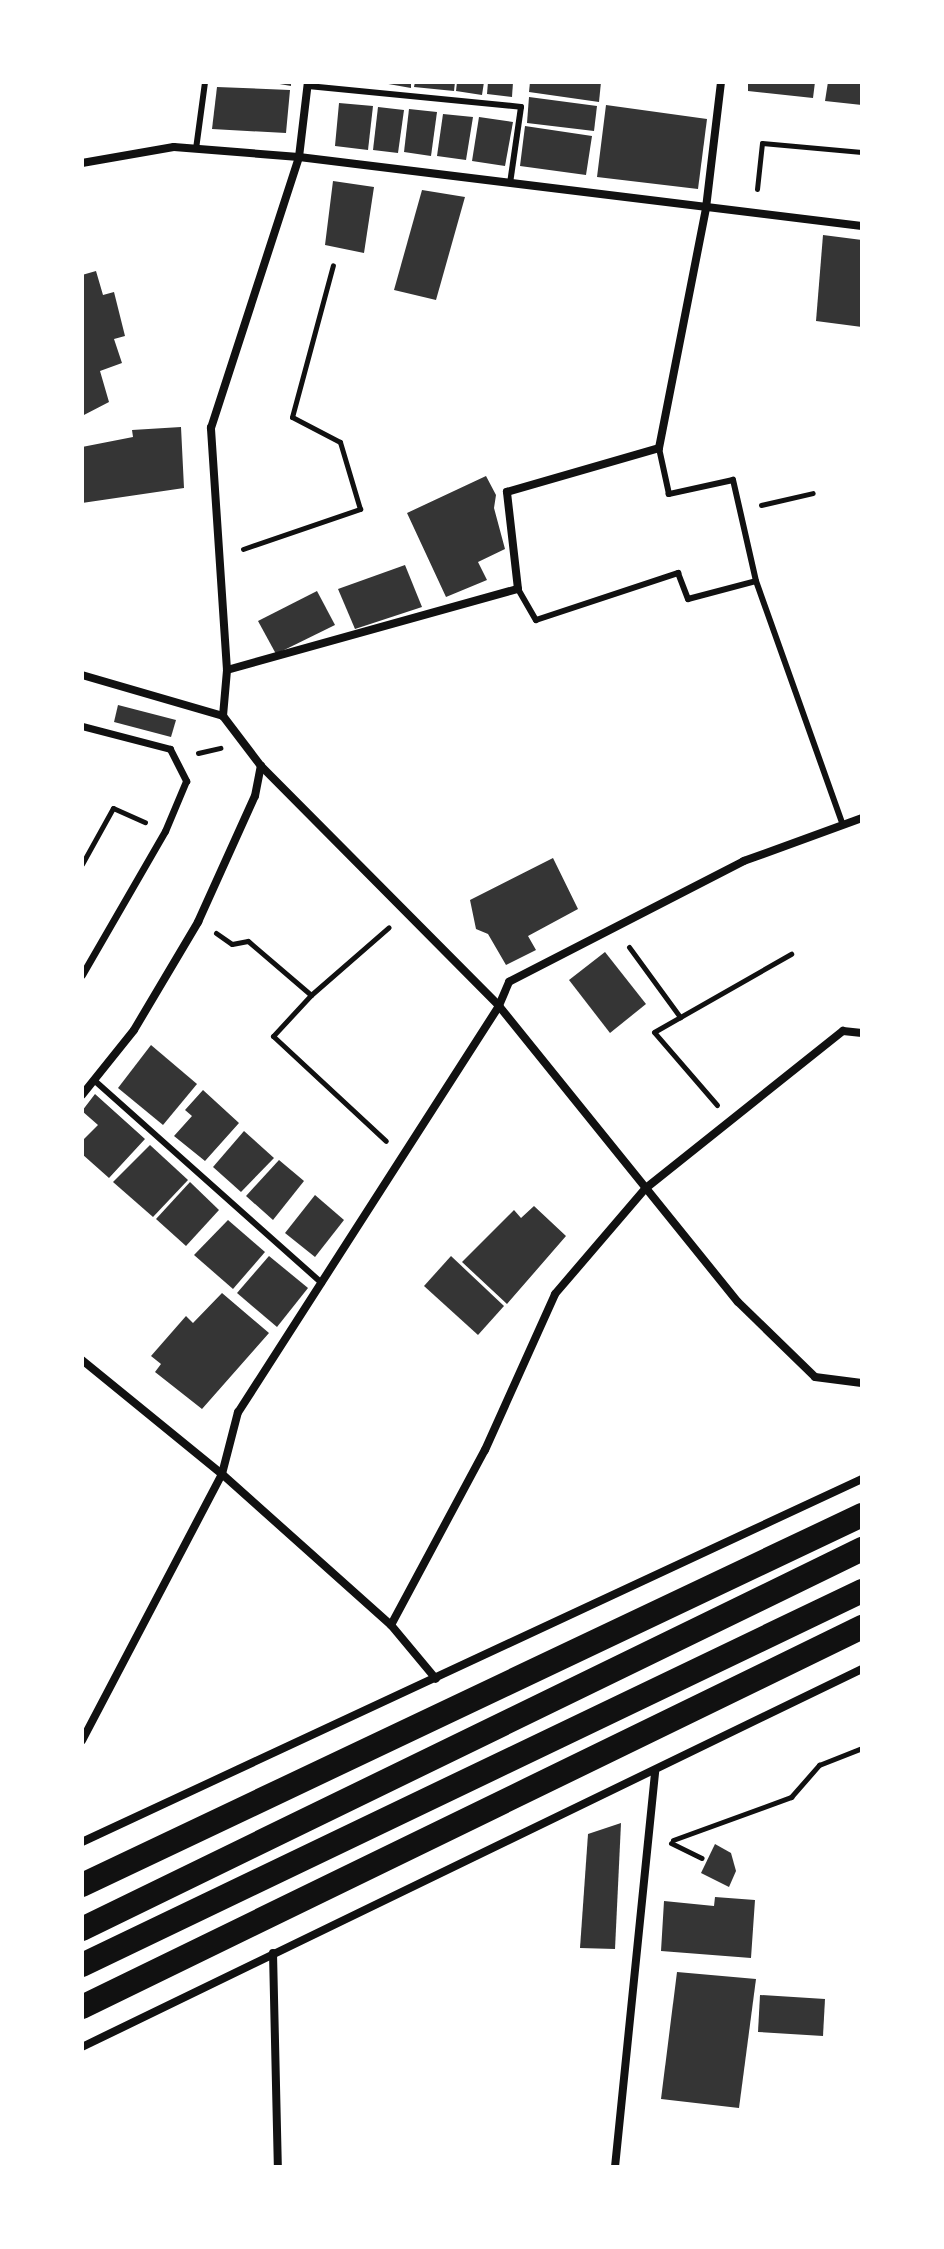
<!DOCTYPE html>
<style>
body{margin:0}
#map{position:relative;width:944px;height:2249px;overflow:hidden;background:#fff;font-family:Mulish,sans-serif}
div>[style]{position:absolute}
.building>*{inset:0;background:#353535}
.path>*{height:5px;margin:-2.5px;padding:0 2.5px;transform-origin:2.5px;border-radius:2.5px;background:#111}
.service>*{height:6px;margin:-3px;padding:0 3px;transform-origin:3px;border-radius:3px;background:#111}
.pedestrian>*{height:7px;margin:-3.5px;padding:0 3.5px;transform-origin:3.5px;border-radius:3.5px;background:#111}
.minor>*{height:8px;margin:-4px;padding:0 4px;transform-origin:4px;border-radius:4px;background:#111}
.motorway>*{height:24px;margin:-12px;padding:0 12px;transform-origin:12px;border-radius:12px;background:#111}
span{translate:-50% -50%;white-space:nowrap;text-align:center;line-height:1.15;-webkit-text-stroke:6px #fff;paint-order:stroke}
.frame{position:absolute;inset:0;border:84px solid #fff;pointer-events:none}
</style>
<div id="map">
<div class="building">
<i style="clip-path:polygon(268px 82px,291px 82px,291px 86px)"></i>
<i style="clip-path:polygon(377px 82px,411px 82px,411px 88px)"></i>
<i style="clip-path:polygon(415px 82px,455px 82px,454px 91px,414px 87px)"></i>
<i style="clip-path:polygon(457px 82px,484px 82px,482px 95px,456px 91px)"></i>
<i style="clip-path:polygon(488px 82px,513px 82px,512px 97px,487px 94px)"></i>
<i style="clip-path:polygon(530px 82px,601px 82px,599px 102px,529px 92px)"></i>
<i style="clip-path:polygon(748px 82px,815px 82px,813px 98px,748px 91px)"></i>
<i style="clip-path:polygon(828px 82px,862px 82px,862px 105px,825px 101px)"></i>
<i style="clip-path:polygon(217px 87px,290px 90px,286px 133px,212px 129px)"></i>
<i style="clip-path:polygon(529px 97px,597px 106px,594px 131px,527px 123px)"></i>
<i style="clip-path:polygon(339px 103px,373px 106px,368px 150px,335px 146px)"></i>
<i style="clip-path:polygon(606px 105px,707px 119px,698px 189px,597px 177px)"></i>
<i style="clip-path:polygon(378px 107px,404px 110px,398px 153px,373px 150px)"></i>
<i style="clip-path:polygon(409px 109px,437px 112px,431px 156px,404px 152px)"></i>
<i style="clip-path:polygon(443px 114px,473px 117px,466px 160px,437px 156px)"></i>
<i style="clip-path:polygon(479px 117px,513px 122px,505px 166px,472px 161px)"></i>
<i style="clip-path:polygon(525px 126px,592px 136px,586px 175px,520px 166px)"></i>
<i style="clip-path:polygon(333px 181px,374px 187px,364px 253px,325px 245px)"></i>
<i style="clip-path:polygon(422px 190px,465px 197px,436px 300px,394px 290px)"></i>
<i style="clip-path:polygon(823px 235px,862px 240px,862px 327px,816px 321px)"></i>
<i style="clip-path:polygon(96px 271px,103px 295px,114px 292px,125px 336px,114px 339px,122px 363px,100px 371px,109px 402px,82px 416px,82px 275px)"></i>
<i style="clip-path:polygon(181px 427px,184px 488px,82px 503px,82px 447px,133px 437px,132px 430px)"></i>
<i style="clip-path:polygon(486px 476px,496px 495px,494px 508px,505px 549px,478px 562px,487px 580px,446px 597px,407px 513px)"></i>
<i style="clip-path:polygon(405px 565px,422px 607px,355px 629px,338px 589px)"></i>
<i style="clip-path:polygon(317px 591px,335px 625px,276px 654px,258px 621px)"></i>
<i style="clip-path:polygon(118px 705px,176px 720px,171px 737px,114px 722px)"></i>
<i style="clip-path:polygon(553px 858px,578px 909px,528px 936px,536px 950px,506px 965px,488px 934px,476px 929px,470px 900px)"></i>
<i style="clip-path:polygon(605px 952px,646px 1004px,610px 1033px,569px 980px)"></i>
<i style="clip-path:polygon(151px 1045px,197px 1084px,163px 1125px,118px 1088px)"></i>
<i style="clip-path:polygon(203px 1090px,239px 1123px,205px 1161px,174px 1136px,192px 1116px,185px 1110px)"></i>
<i style="clip-path:polygon(95px 1094px,145px 1139px,109px 1178px,82px 1154px,82px 1141px,98px 1125px,82px 1111px)"></i>
<i style="clip-path:polygon(244px 1131px,274px 1158px,241px 1192px,213px 1167px)"></i>
<i style="clip-path:polygon(150px 1145px,188px 1180px,153px 1217px,113px 1182px)"></i>
<i style="clip-path:polygon(279px 1160px,304px 1181px,273px 1220px,246px 1196px)"></i>
<i style="clip-path:polygon(190px 1182px,219px 1210px,186px 1246px,156px 1219px)"></i>
<i style="clip-path:polygon(315px 1195px,344px 1220px,315px 1257px,285px 1233px)"></i>
<i style="clip-path:polygon(534px 1206px,566px 1236px,507px 1304px,462px 1262px,514px 1210px,521px 1218px)"></i>
<i style="clip-path:polygon(228px 1220px,265px 1252px,233px 1289px,194px 1255px)"></i>
<i style="clip-path:polygon(269px 1256px,308px 1288px,277px 1327px,237px 1293px)"></i>
<i style="clip-path:polygon(451px 1256px,504px 1306px,478px 1335px,424px 1286px)"></i>
<i style="clip-path:polygon(222px 1293px,269px 1333px,202px 1409px,155px 1372px,161px 1364px,151px 1356px,186px 1316px,193px 1323px)"></i>
<i style="clip-path:polygon(621px 1823px,615px 1949px,580px 1948px,588px 1834px)"></i>
<i style="clip-path:polygon(715px 1844px,731px 1853px,736px 1871px,729px 1887px,701px 1873px)"></i>
<i style="clip-path:polygon(715px 1897px,755px 1900px,751px 1958px,661px 1951px,664px 1901px,714px 1906px)"></i>
<i style="clip-path:polygon(677px 1972px,756px 1979px,739px 2108px,661px 2099px)"></i>
<i style="clip-path:polygon(760px 1995px,825px 1999px,823px 2036px,758px 2032px)"></i>
</div>
<div class="path">
<i style="left:757px;top:189px;width:46px;rotate:-83.8deg"></i>
<i style="left:762px;top:143px;width:100px;rotate:5.1deg"></i>
<i style="left:761px;top:505px;width:53px;rotate:-13deg"></i>
<i style="left:243px;top:549px;width:124px;rotate:-18.9deg"></i>
<i style="left:360px;top:509px;width:70px;rotate:-106.6deg"></i>
<i style="left:340px;top:442px;width:54px;rotate:-152.5deg"></i>
<i style="left:292px;top:417px;width:157px;rotate:-74.9deg"></i>
<i style="left:198px;top:753px;width:23px;rotate:-13deg"></i>
<i style="left:82px;top:864px;width:64px;rotate:-61deg"></i>
<i style="left:113px;top:808px;width:35px;rotate:24deg"></i>
<i style="left:216px;top:933px;width:19px;rotate:35deg"></i>
<i style="left:232px;top:944px;width:16px;rotate:-11deg"></i>
<i style="left:248px;top:941px;width:83px;rotate:40.6deg"></i>
<i style="left:311px;top:995px;width:103px;rotate:-41.1deg"></i>
<i style="left:629px;top:947px;width:87px;rotate:53.9deg"></i>
<i style="left:311px;top:995px;width:56px;rotate:132.8deg"></i>
<i style="left:273px;top:1036px;width:154px;rotate:42.9deg"></i>
<i style="left:717px;top:1105px;width:96px;rotate:-130.8deg"></i>
<i style="left:654px;top:1032px;width:158px;rotate:-29.7deg"></i>
<i style="left:673px;top:1840px;width:126px;rotate:-20deg"></i>
<i style="left:791px;top:1797px;width:43px;rotate:-48.8deg"></i>
<i style="left:819px;top:1765px;width:46px;rotate:-21.6deg"></i>
<i style="left:671px;top:1843px;width:34px;rotate:26deg"></i>
</div>
<div class="service">
<i style="left:308px;top:86px;width:214px;rotate:5.6deg"></i>
<i style="left:521px;top:107px;width:77px;rotate:98.2deg"></i>
<i style="left:196px;top:149px;width:68px;rotate:-82.3deg"></i>
<i style="left:756px;top:581px;width:259px;rotate:70.4deg"></i>
<i style="left:518px;top:589px;width:36px;rotate:60deg"></i>
<i style="left:536px;top:620px;width:150px;rotate:-18.3deg"></i>
<i style="left:678px;top:573px;width:28px;rotate:69deg"></i>
<i style="left:688px;top:599px;width:70px;rotate:-14.8deg"></i>
<i style="left:756px;top:581px;width:104px;rotate:-102.8deg"></i>
<i style="left:733px;top:480px;width:66px;rotate:167.7deg"></i>
<i style="left:669px;top:494px;width:47px;rotate:-102.3deg"></i>
<i style="left:95px;top:1081px;width:304px;rotate:41.7deg"></i>
</div>
<div class="pedestrian">
<i style="left:82px;top:726px;width:91px;rotate:14.6deg"></i>
<i style="left:170px;top:749px;width:36px;rotate:63deg"></i>
<i style="left:186px;top:781px;width:54px;rotate:112.8deg"></i>
<i style="left:165px;top:831px;width:166px;rotate:120deg"></i>
</div>
<div class="minor">
<i style="left:82px;top:163px;width:93px;rotate:-9.9deg"></i>
<i style="left:174px;top:147px;width:125px;rotate:4.6deg"></i>
<i style="left:299px;top:157px;width:567px;rotate:6.99deg"></i>
<i style="left:227px;top:670px;width:302px;rotate:-15.6deg"></i>
<i style="left:518px;top:589px;width:98px;rotate:-96.5deg"></i>
<i style="left:507px;top:492px;width:158px;rotate:-16.1deg"></i>
<i style="left:659px;top:448px;width:245px;rotate:-78.9deg"></i>
<i style="left:706px;top:208px;width:127px;rotate:-83.2deg"></i>
<i style="left:82px;top:675px;width:147px;rotate:16.2deg"></i>
<i style="left:223px;top:716px;width:63px;rotate:52.8deg"></i>
<i style="left:261px;top:766px;width:338px;rotate:45.2deg"></i>
<i style="left:499px;top:1006px;width:483px;rotate:122.7deg"></i>
<i style="left:238px;top:1412px;width:64px;rotate:104.5deg"></i>
<i style="left:222px;top:1474px;width:301px;rotate:117.7deg"></i>
<i style="left:223px;top:716px;width:46px;rotate:-85deg"></i>
<i style="left:227px;top:670px;width:243px;rotate:-93.8deg"></i>
<i style="left:211px;top:428px;width:285px;rotate:-72deg"></i>
<i style="left:299px;top:157px;width:76px;rotate:-83.2deg"></i>
<i style="left:862px;top:818px;width:126px;rotate:160deg"></i>
<i style="left:744px;top:861px;width:264px;rotate:152.8deg"></i>
<i style="left:509px;top:982px;width:26px;rotate:113deg"></i>
<i style="left:499px;top:1006px;width:380px;rotate:51.1deg"></i>
<i style="left:738px;top:1302px;width:107px;rotate:44.2deg"></i>
<i style="left:815px;top:1377px;width:47px;rotate:7.3deg"></i>
<i style="left:82px;top:1095px;width:83px;rotate:-51.3deg"></i>
<i style="left:134px;top:1030px;width:126px;rotate:-59.3deg"></i>
<i style="left:198px;top:922px;width:138px;rotate:-65.7deg"></i>
<i style="left:255px;top:796px;width:31px;rotate:-79deg"></i>
<i style="left:82px;top:1360px;width:181px;rotate:39.2deg"></i>
<i style="left:222px;top:1474px;width:227px;rotate:41.8deg"></i>
<i style="left:391px;top:1625px;width:70px;rotate:50.2deg"></i>
<i style="left:391px;top:1625px;width:199px;rotate:-61.8deg"></i>
<i style="left:485px;top:1450px;width:171px;rotate:-65.8deg"></i>
<i style="left:555px;top:1294px;width:140px;rotate:-49.4deg"></i>
<i style="left:646px;top:1188px;width:252px;rotate:-38.6deg"></i>
<i style="left:843px;top:1031px;width:19px;rotate:6deg"></i>
<i style="left:82px;top:1842px;width:860px;rotate:-24.96deg"></i>
<i style="left:273px;top:1953px;width:214px;rotate:88.7deg"></i>
<i style="left:82px;top:2047px;width:867px;rotate:-25.86deg"></i>
<i style="left:615px;top:2167px;width:397px;rotate:-84.2deg"></i>
</div>
<div class="motorway">
<i style="left:82px;top:1885px;width:863px;rotate:-25.38deg"></i>
<i style="left:82px;top:1929px;width:868px;rotate:-25.97deg"></i>
<i style="left:82px;top:1965px;width:865px;rotate:-25.62deg"></i>
<i style="left:82px;top:2007px;width:868px;rotate:-25.97deg"></i>
</div>
<div class="frame"></div>
</div>
